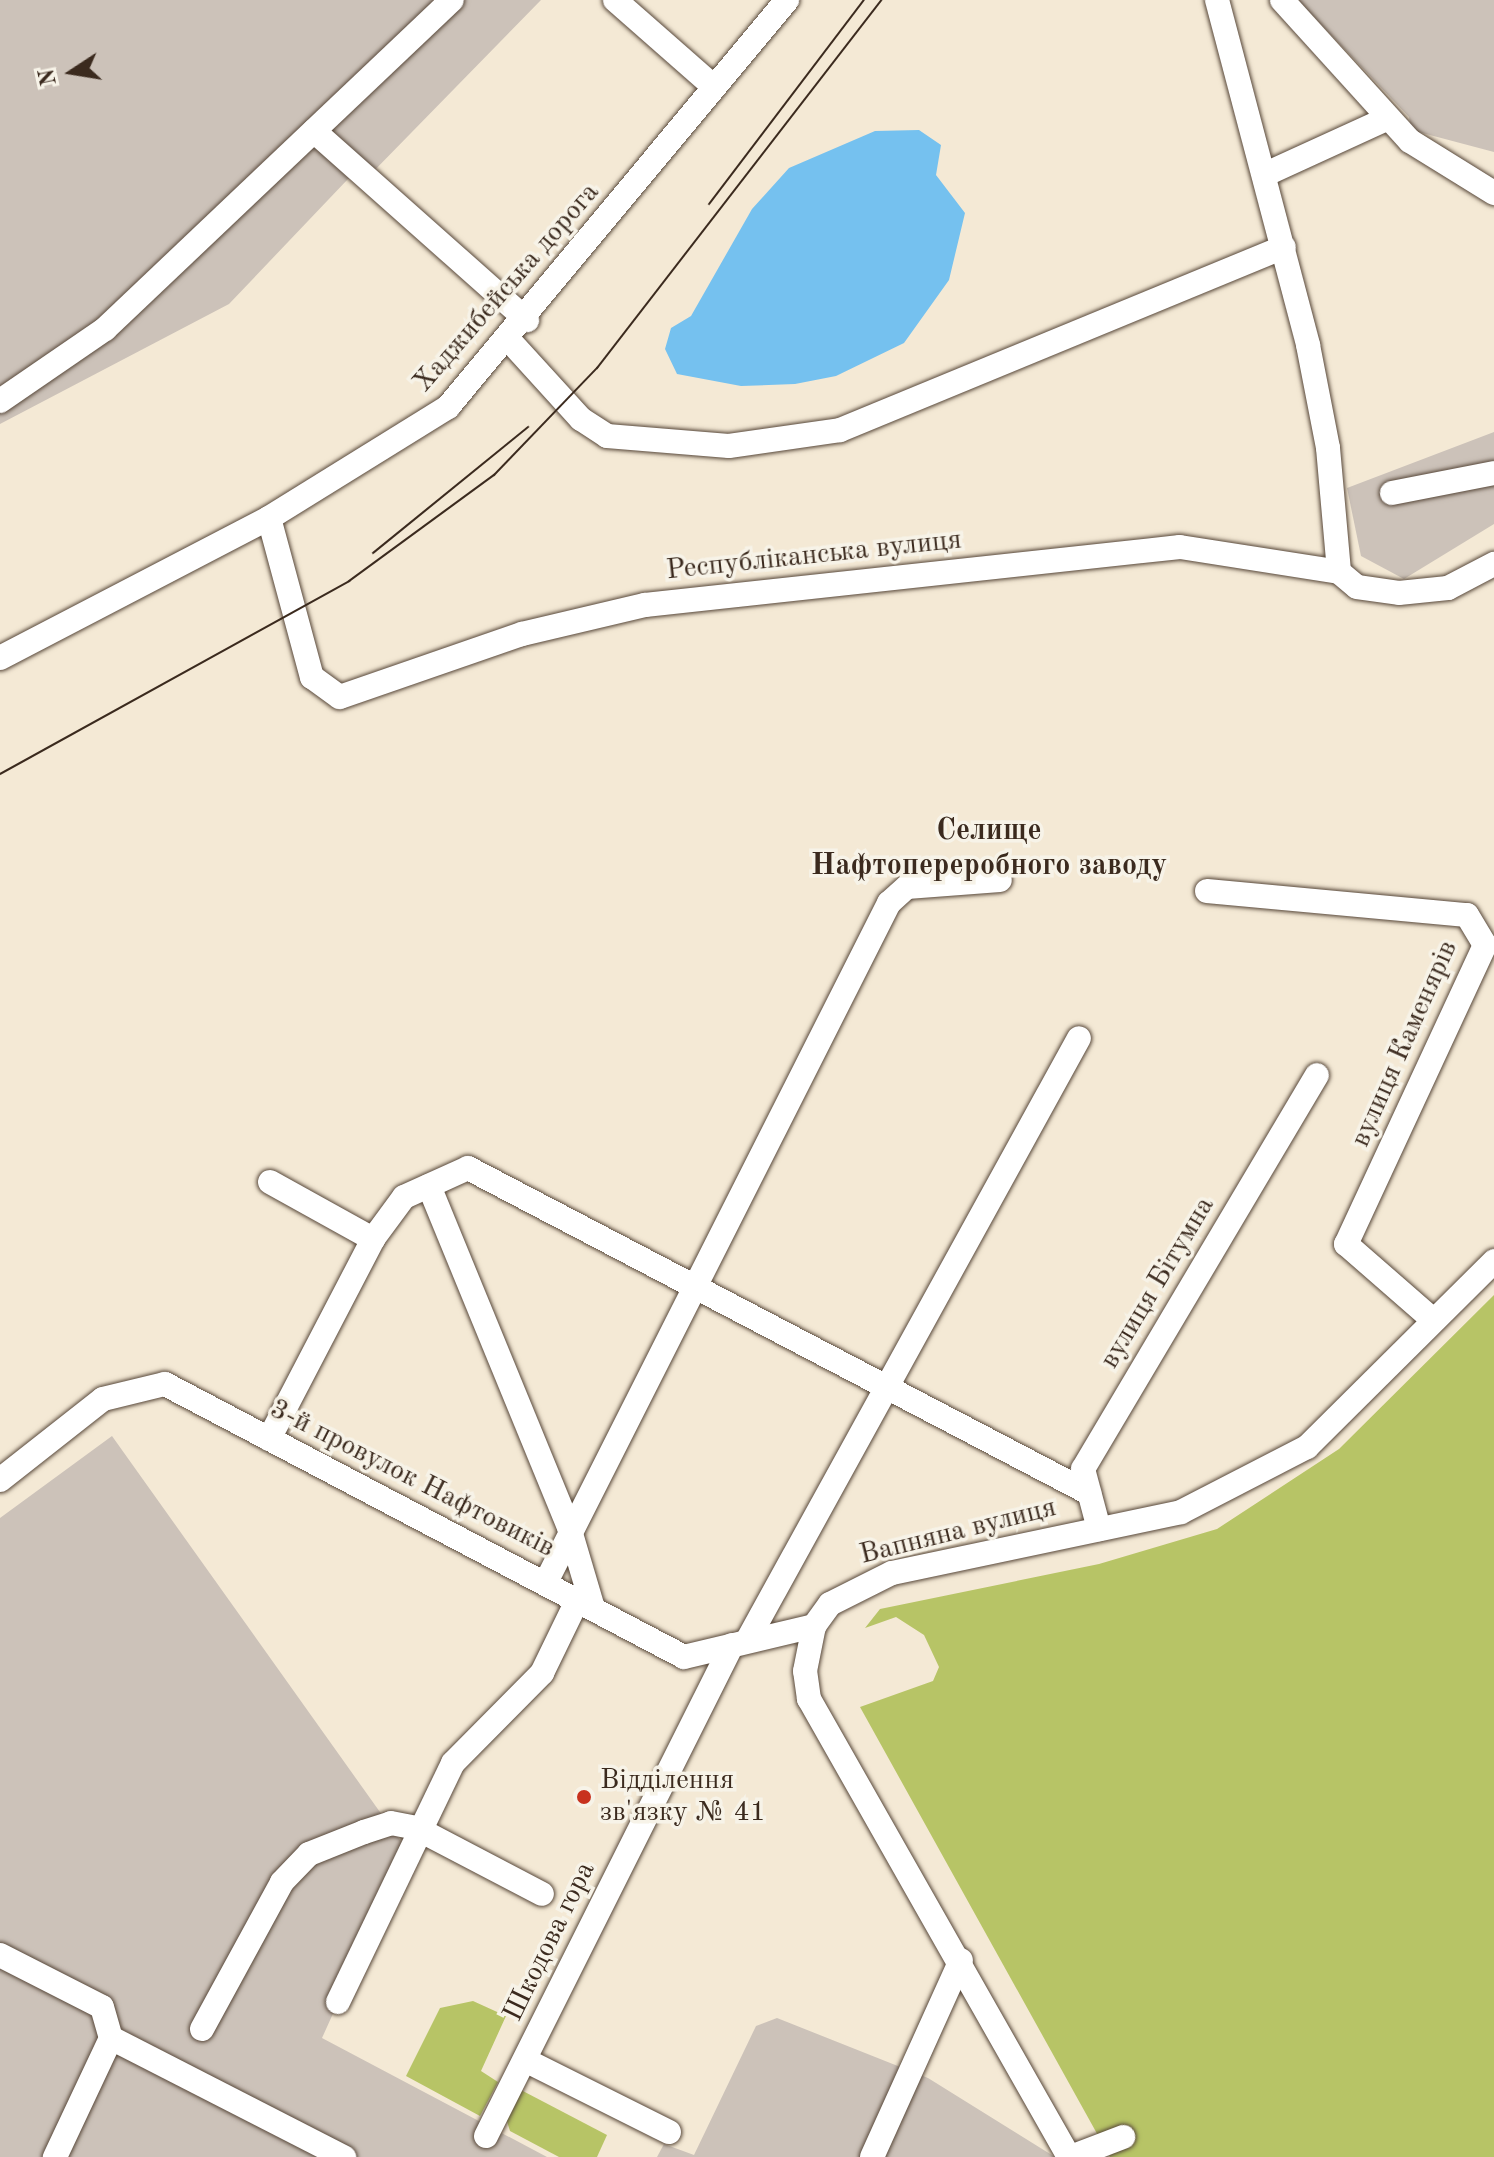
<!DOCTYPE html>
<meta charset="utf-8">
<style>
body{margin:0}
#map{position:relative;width:1494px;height:2157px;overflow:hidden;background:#f4e9d5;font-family:"Old Standard TT",serif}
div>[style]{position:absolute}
.industrial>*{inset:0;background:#ccc2b9}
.green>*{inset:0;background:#b7c466}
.water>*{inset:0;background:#75c1ef}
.roads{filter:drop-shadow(0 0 2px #574739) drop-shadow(0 0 2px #574739)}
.minor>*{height:24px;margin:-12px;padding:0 12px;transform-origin:12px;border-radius:12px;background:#fff}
.tram>*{height:2px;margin:-1px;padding:0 1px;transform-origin:1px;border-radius:1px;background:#3b2a1e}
.dots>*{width:22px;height:22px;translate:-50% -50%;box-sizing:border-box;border:4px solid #f7f3e8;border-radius:50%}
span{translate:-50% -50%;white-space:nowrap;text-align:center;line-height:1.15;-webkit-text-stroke:7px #f7f3e8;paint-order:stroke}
.street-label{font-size:28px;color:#3b2a1e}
.poi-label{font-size:28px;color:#3b2a1e}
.left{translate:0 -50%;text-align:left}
.neighbourhood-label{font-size:30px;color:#3b2a1e;font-weight:700}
.north{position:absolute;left:32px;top:32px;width:80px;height:80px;-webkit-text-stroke:6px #f7f3e8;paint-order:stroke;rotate:258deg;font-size:22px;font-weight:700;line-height:32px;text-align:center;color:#3b2a1e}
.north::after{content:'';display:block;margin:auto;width:28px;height:36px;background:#3b2a1e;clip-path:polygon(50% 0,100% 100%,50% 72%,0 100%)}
</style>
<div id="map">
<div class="industrial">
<i style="clip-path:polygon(0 0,541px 0,367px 178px,348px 179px,229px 304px,0 424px)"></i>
<i style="clip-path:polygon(1298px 0,1494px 0,1494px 152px,1411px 130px,1409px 117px)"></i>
<i style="clip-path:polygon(1494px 432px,1494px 524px,1404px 579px,1361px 556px,1347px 488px)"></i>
<i style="clip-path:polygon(112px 1436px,407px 1850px,322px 2038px,547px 2157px,0 2157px,0 1518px)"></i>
<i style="clip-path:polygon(777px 2018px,928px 2078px,1055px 2157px,657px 2157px,664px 2144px,694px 2155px,756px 2026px)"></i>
</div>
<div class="green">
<i style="clip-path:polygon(1494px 1295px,1494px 2157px,1110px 2157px,860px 1707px,933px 1681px,939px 1667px,924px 1635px,896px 1617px,865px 1628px,880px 1609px,1099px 1564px,1217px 1529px,1339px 1449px)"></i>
<i style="clip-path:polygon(473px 2001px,506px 2016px,481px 2071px,498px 2082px,480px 2116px,406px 2076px,440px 2008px)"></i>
<i style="clip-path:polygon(521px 2090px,607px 2135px,597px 2157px,559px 2157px,510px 2131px,506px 2118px)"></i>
</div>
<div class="water">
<i style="clip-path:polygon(919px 130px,941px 145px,936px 175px,965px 213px,949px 280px,904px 343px,836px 376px,795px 384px,741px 386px,677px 374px,665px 349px,671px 328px,691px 316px,752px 209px,789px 168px,875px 131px)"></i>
</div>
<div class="roads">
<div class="minor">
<i style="left:615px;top:0;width:132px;rotate:41.3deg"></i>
<i style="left:1217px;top:0;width:357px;rotate:75.2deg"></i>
<i style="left:1308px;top:345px;width:105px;rotate:79deg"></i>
<i style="left:1328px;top:448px;width:124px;rotate:84.9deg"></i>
<i style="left:1282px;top:0;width:190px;rotate:47.8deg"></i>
<i style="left:1410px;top:141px;width:99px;rotate:31.8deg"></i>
<i style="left:314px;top:131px;width:285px;rotate:41.6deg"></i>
<i style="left:1266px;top:174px;width:132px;rotate:-24.6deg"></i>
<i style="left:509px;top:340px;width:107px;rotate:47.7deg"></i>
<i style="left:581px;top:419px;width:31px;rotate:33deg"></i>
<i style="left:607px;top:436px;width:122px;rotate:4.7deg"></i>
<i style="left:729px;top:446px;width:112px;rotate:-8.2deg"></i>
<i style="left:840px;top:430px;width:480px;rotate:-22.4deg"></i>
<i style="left:0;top:401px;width:127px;rotate:-34.4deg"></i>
<i style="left:105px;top:329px;width:478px;rotate:-43.5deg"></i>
<i style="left:1392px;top:493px;width:104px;rotate:-11.1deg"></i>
<i style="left:269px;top:518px;width:165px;rotate:74.9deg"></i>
<i style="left:312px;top:677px;width:34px;rotate:36deg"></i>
<i style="left:340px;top:697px;width:193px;rotate:-19.1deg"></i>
<i style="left:522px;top:634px;width:126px;rotate:-13.3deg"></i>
<i style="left:645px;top:605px;width:538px;rotate:-6.19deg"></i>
<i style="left:1180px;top:547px;width:161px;rotate:8.9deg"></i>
<i style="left:1339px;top:572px;width:23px;rotate:40deg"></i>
<i style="left:1357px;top:587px;width:42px;rotate:8.1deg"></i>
<i style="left:1399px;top:593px;width:49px;rotate:-5.8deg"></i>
<i style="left:1448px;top:588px;width:52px;rotate:-27.6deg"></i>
<i style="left:0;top:658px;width:303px;rotate:-27.5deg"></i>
<i style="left:269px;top:518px;width:211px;rotate:-31.8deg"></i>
<i style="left:448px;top:407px;width:530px;rotate:-50.21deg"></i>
<i style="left:1207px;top:891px;width:261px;rotate:5.3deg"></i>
<i style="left:1467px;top:915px;width:35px;rotate:59deg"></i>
<i style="left:1485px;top:945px;width:330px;rotate:114.9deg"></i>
<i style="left:1346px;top:1244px;width:116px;rotate:41.1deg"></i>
<i style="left:270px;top:1182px;width:118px;rotate:29deg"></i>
<i style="left:429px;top:1186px;width:369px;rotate:67.7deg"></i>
<i style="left:569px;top:1527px;width:84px;rotate:73.5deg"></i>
<i style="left:269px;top:1439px;width:225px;rotate:-62.5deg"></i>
<i style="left:373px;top:1239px;width:52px;rotate:-53.6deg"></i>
<i style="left:404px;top:1197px;width:70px;rotate:-24.4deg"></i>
<i style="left:468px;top:1168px;width:701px;rotate:27.63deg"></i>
<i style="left:0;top:1480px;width:131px;rotate:-38.2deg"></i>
<i style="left:103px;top:1399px;width:64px;rotate:-13.6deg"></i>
<i style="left:165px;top:1384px;width:586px;rotate:27.74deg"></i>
<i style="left:684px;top:1657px;width:134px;rotate:-13.4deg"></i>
<i style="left:1099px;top:1529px;width:62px;rotate:-104.9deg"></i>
<i style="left:1083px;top:1469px;width:458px;rotate:-59.3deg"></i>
<i style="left:546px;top:1582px;width:761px;rotate:-63.2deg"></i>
<i style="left:889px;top:903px;width:24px;rotate:-42deg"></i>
<i style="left:907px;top:887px;width:93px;rotate:-4.3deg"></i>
<i style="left:747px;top:1641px;width:688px;rotate:-61.16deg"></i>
<i style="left:0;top:1955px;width:114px;rotate:27deg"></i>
<i style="left:102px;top:2007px;width:32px;rotate:74deg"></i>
<i style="left:111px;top:2038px;width:132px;rotate:115.2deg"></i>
<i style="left:338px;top:2002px;width:265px;rotate:-64.3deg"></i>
<i style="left:453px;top:1763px;width:127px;rotate:-45.3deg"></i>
<i style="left:542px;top:1673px;width:82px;rotate:-64.1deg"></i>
<i style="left:202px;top:2029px;width:167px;rotate:-61.4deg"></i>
<i style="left:282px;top:1882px;width:39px;rotate:-46deg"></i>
<i style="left:309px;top:1854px;width:59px;rotate:-21.8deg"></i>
<i style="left:364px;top:1832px;width:28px;rotate:-18deg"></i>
<i style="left:391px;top:1823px;width:25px;rotate:11deg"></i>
<i style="left:416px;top:1828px;width:142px;rotate:27.6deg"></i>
<i style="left:111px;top:2038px;width:262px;rotate:27.1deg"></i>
<i style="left:525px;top:2060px;width:161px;rotate:26.6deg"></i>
<i style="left:486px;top:2136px;width:549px;rotate:-63.39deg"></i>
<i style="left:872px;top:2157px;width:216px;rotate:-65.7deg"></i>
<i style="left:1069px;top:2157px;width:527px;rotate:-119.58deg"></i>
<i style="left:809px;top:1699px;width:28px;rotate:-98deg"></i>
<i style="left:805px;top:1671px;width:46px;rotate:-78.7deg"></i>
<i style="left:814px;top:1626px;width:27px;rotate:-54deg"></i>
<i style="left:830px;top:1604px;width:69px;rotate:-26.6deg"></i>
<i style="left:892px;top:1573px;width:295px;rotate:-11.9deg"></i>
<i style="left:1181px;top:1512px;width:142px;rotate:-27.3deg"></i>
<i style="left:1307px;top:1447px;width:264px;rotate:-44.8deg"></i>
<i style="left:1071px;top:2157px;width:56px;rotate:-21deg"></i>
</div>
</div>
<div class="tram">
<i style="left:709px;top:204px;width:256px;rotate:-52.8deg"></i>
<i style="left:373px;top:553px;width:200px;rotate:-39.1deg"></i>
<i style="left:0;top:774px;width:399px;rotate:-28.9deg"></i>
<i style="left:349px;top:581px;width:180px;rotate:-36.2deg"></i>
<i style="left:494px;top:475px;width:149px;rotate:-46.1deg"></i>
<i style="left:597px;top:368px;width:465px;rotate:-52.3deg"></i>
</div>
<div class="dots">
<i style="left:584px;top:1797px;background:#c8321e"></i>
</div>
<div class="street-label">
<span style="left:507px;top:288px;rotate:-49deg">Хаджибейська дорога</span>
<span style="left:814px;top:556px;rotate:-6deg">Республіканська вулиця</span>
<span style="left:1405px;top:1044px;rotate:-66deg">вулиця Каменярів</span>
<span style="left:1158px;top:1283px;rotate:-59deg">вулиця Бітумна</span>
<span style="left:412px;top:1479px;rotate:27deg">3-й провулок Нафтовиків</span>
<span style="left:958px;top:1532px;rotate:-14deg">Вапняна вулиця</span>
<span style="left:550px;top:1942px;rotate:-64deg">Шкодова гора</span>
</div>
<div class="poi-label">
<span class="left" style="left:600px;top:1797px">Відділення<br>зв'язку № 41</span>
</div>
<div class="neighbourhood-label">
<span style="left:989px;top:848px">Селище<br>Нафтопереробного заводу</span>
</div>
<div class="north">N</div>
</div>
